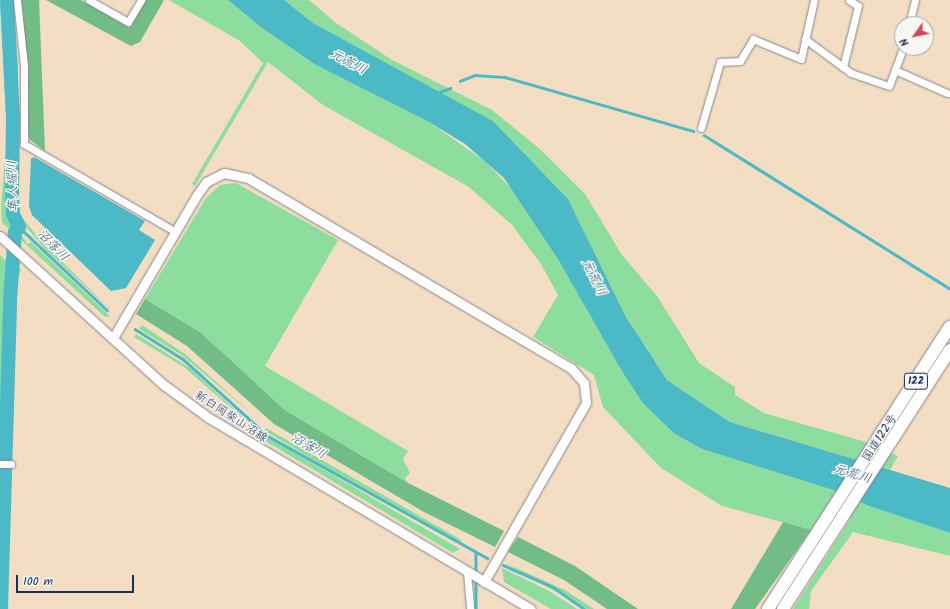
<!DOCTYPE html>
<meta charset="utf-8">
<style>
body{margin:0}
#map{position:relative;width:950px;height:609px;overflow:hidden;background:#f3ddc3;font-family:Kalam,"Klee One",sans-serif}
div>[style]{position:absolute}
.green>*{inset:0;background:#8dde9e}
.forest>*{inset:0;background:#72bd85}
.water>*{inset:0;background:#4cb9c6}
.stream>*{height:2.5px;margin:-1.25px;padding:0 1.25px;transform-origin:1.25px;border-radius:1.25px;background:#4cb9c6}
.river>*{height:14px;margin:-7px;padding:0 7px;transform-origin:7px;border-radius:7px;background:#4cb9c6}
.roads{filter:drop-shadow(0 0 1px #878690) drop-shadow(0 0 1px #878690)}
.minor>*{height:7px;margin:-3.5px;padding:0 3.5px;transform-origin:3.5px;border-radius:3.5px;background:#fff}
.tertiary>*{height:9px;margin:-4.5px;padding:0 4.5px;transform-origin:4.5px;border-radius:4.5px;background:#fff}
.trunk>*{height:12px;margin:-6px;padding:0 6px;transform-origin:6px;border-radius:6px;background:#fff}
span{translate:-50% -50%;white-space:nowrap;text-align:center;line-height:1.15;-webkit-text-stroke:3px #f6f6f2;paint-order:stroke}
.shield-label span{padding:1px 3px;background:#f6f6f2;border:1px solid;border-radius:3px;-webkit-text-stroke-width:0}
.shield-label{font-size:11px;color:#1b2f5e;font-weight:700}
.street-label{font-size:12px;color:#1b2f5e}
.water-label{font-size:13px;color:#2a587d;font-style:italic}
.north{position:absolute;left:894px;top:16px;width:40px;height:40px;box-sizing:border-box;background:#f6f6f2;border:1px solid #9ea6b7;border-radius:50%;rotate:237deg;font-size:11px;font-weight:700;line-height:16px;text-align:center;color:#1b2f5e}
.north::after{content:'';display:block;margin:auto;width:14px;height:18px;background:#d1495b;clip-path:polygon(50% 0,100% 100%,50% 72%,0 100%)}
.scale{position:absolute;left:16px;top:575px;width:118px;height:18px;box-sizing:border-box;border:2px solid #1b2f5e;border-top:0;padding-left:5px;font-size:12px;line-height:14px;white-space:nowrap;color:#1b2f5e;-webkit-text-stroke:3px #f6f6f2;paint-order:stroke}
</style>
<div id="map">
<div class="green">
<i style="clip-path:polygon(0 0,3px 0,10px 66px,7px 195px,10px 216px,16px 225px,13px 232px,2px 223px,1px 206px,7px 135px)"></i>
<i style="clip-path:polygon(9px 0,12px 0,18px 62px,18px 213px,43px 243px,112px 311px,46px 250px,14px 213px,16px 86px)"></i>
<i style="clip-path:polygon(169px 0,228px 0,262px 28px,316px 65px,429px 122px,486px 162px,519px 197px,675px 434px,702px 449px,833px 490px,869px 506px,950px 533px,950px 556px,853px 532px,811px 591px,809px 609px,793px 609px,851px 518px,839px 514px,835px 518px,823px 513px,811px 530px,722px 506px,661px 468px,603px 407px,594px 375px,533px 337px,558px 295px,541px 264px,512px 225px,469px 187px,323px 105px,268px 62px,195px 186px,192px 184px,263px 63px,240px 41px)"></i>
<i style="clip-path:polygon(284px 0,309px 0,336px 23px,392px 60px,492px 110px,541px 150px,585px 194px,622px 255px,657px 296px,699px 363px,735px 387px,735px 395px,764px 413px,866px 442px,898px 456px,890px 470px,730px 422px,667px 380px,626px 317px,568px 199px,493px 121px,313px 23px)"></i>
<i style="clip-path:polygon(236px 183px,338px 240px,265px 366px,408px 451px,403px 459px,410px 473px,405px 478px,408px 483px,286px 411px,200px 332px,145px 299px,206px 198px,220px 185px)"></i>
<i style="clip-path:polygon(20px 234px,28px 244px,31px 242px,110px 316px,105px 317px,19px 238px)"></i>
<i style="clip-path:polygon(0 255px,9px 263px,0 460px)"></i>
<i style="clip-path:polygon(17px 265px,21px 269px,14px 292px,10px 459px,7px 459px,11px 311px)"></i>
<i style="clip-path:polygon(142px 325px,185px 354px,260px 421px,183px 356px,139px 329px)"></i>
<i style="clip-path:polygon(136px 334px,190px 368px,253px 427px,184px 367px,134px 337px)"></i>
<i style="clip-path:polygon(266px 428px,460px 539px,462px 545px,381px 500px,265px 431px)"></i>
<i style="clip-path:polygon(264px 435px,460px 549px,453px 553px,262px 439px)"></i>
<i style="clip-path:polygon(7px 467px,10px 467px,6px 601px,5px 609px,2px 609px)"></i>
<i style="clip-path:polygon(505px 563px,565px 590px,594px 609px,587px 609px)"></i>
<i style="clip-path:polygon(502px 568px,549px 591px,577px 609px,551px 609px,504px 582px)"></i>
</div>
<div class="forest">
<i style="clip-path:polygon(20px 0,39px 0,45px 151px,29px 139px)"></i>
<i style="clip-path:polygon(46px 0,81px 0,128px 26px,144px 0,164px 0,140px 42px,131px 46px)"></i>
<i style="clip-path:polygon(145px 299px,200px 332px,286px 411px,408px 483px,504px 531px,495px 547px,424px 512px,274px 424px,187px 346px,136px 314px)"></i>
<i style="clip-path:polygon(783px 522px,811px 530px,755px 609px,731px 609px)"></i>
<i style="clip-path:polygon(518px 537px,575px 566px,638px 609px,607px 609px,564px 580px,508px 552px)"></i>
</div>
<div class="water">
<i style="clip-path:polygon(228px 0,284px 0,313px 23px,493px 121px,568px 199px,626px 317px,667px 380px,730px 422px,950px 488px,950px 533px,869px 506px,833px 490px,702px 449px,675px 434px,643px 403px,623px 373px,558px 259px,504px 178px,465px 144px,429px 122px,316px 65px,262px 28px)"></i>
<i style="clip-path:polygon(34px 157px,145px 221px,139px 230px,155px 240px,126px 288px,111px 291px,32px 215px,29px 206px,31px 159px)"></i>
</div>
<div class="stream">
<i style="left:460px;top:81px;width:16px;rotate:-22deg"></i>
<i style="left:475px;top:75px;width:30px;rotate:4deg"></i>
<i style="left:505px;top:77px;width:196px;rotate:16deg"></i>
<i style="left:437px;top:93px;width:14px;rotate:-21deg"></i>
<i style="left:704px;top:135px;width:290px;rotate:32deg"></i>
<i style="left:19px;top:227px;width:121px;rotate:43.3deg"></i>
<i style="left:135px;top:329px;width:57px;rotate:32deg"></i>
<i style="left:183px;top:359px;width:115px;rotate:42.2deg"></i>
<i style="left:268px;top:436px;width:251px;rotate:29.1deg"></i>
<i style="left:476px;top:554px;width:21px;rotate:90deg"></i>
<i style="left:503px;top:565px;width:55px;rotate:23.7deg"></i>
<i style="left:553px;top:587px;width:39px;rotate:35deg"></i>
<i style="left:476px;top:580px;width:29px;rotate:90deg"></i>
</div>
<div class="river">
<i style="left:1px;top:609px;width:309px;rotate:-88.3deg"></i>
<i style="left:10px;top:300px;width:68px;rotate:-85.8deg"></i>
<i style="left:15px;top:232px;width:6px;rotate:-51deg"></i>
<i style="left:19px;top:227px;width:14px;rotate:-115deg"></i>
<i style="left:13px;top:214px;width:18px;rotate:-93deg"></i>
<i style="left:12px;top:196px;width:78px;rotate:-89.3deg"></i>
<i style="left:13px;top:118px;width:118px;rotate:-92.9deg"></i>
</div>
<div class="roads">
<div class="minor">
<i style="left:17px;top:0;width:65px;rotate:83.9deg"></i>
<i style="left:24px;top:65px;width:79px;rotate:90deg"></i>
<i style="left:24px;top:144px;width:176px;rotate:30.1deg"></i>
<i style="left:89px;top:0;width:45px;rotate:29.4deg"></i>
<i style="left:128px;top:22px;width:26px;rotate:-59deg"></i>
<i style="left:849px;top:0;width:11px;rotate:34deg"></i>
<i style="left:858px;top:6px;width:63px;rotate:103.8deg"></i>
<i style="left:843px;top:67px;width:10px;rotate:37deg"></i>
<i style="left:851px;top:73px;width:40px;rotate:18.9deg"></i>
<i style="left:889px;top:86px;width:40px;rotate:-69.8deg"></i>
<i style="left:909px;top:24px;width:25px;rotate:-76deg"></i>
<i style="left:805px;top:39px;width:47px;rotate:36.4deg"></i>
<i style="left:895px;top:70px;width:57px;rotate:23.9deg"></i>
<i style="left:701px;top:128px;width:69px;rotate:-73.9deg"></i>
<i style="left:720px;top:62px;width:20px;rotate:-3deg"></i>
<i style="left:740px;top:61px;width:26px;rotate:-59deg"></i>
<i style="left:753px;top:39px;width:52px;rotate:22.6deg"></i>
<i style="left:801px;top:59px;width:60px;rotate:-77.6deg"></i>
<i style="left:0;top:464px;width:11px"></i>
<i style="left:467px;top:572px;width:37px;rotate:85deg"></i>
</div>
<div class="tertiary">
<i style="left:0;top:236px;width:222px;rotate:42.3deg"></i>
<i style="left:164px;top:385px;width:56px;rotate:36.3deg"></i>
<i style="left:209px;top:418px;width:374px;rotate:30.7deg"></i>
<i style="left:113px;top:338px;width:166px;rotate:-59.6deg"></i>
<i style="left:197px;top:195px;width:16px;rotate:-55deg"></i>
<i style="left:206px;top:182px;width:20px;rotate:-27deg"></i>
<i style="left:224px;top:173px;width:25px;rotate:12deg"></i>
<i style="left:248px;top:178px;width:375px;rotate:30.5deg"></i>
<i style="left:571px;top:368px;width:20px;rotate:49deg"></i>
<i style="left:584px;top:383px;width:20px;rotate:84deg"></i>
<i style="left:586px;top:403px;width:206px;rotate:119.7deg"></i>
</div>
<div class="trunk">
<i style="left:768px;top:609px;width:336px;rotate:-57.2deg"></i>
<i style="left:783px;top:609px;width:308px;rotate:-57.2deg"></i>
</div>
</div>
<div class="shield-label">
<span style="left:916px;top:381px">122</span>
</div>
<div class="street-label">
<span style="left:231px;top:417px;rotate:33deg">新白岡柴山沼線</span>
<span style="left:880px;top:438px;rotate:-57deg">国道122号</span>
</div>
<div class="water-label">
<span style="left:348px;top:63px;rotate:28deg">元荒川</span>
<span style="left:14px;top:186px;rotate:-92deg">隼人堀川</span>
<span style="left:52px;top:246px;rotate:45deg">沼落川</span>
<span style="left:593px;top:278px;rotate:64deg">元荒川</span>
<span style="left:308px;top:447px;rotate:30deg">沼落川</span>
<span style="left:852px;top:475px;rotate:17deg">元荒川</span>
</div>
<div class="north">N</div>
<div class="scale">100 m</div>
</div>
